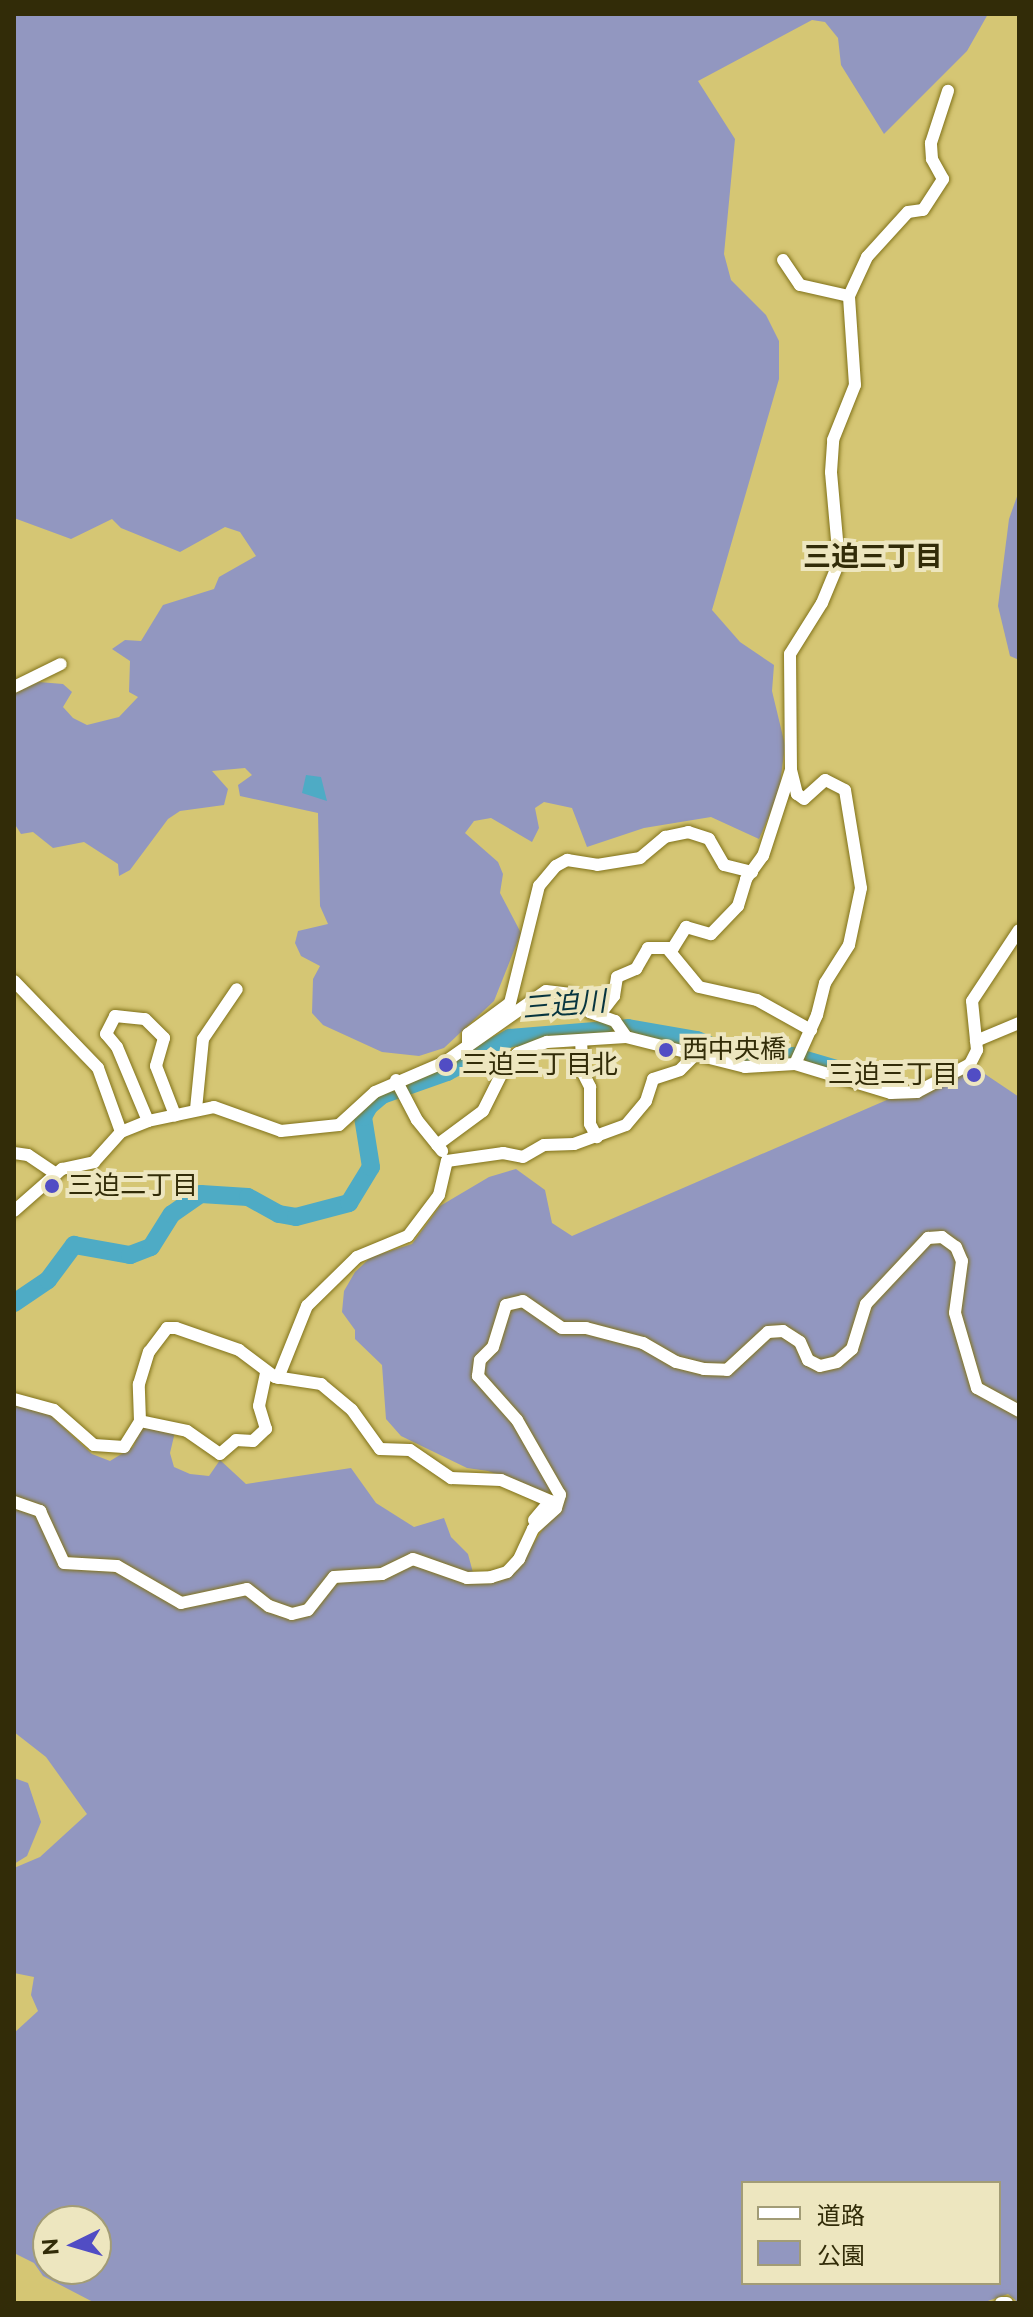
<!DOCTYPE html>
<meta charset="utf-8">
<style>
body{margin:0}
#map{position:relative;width:1033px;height:2317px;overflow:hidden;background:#d5c674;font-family:Raleway,"Noto Sans JP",sans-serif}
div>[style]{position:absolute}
.green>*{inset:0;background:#9297c0}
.water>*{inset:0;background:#4eabc5}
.river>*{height:18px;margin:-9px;padding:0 9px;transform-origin:9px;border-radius:9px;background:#4eabc5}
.roads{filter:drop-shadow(0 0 2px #817219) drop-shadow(0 0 2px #817219)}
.minor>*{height:12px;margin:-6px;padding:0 6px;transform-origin:6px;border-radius:6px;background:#fff}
.dots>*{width:22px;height:22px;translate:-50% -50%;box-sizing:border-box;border:4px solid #ede6bf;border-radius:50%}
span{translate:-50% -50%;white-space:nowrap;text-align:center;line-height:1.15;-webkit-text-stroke:8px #ede6bf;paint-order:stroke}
.poi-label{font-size:26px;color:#322c08}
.left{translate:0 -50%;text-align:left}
.right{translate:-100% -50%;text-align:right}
.neighbourhood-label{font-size:28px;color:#322c08;font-weight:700}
.water-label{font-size:28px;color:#06343f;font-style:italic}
.frame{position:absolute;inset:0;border:16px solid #322c08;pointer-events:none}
.legend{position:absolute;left:741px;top:2181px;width:260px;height:104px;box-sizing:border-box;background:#ede6bf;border:2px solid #a29c76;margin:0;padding:10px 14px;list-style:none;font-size:24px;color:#322c08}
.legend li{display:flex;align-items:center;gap:16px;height:40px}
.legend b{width:40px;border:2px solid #a29c76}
.north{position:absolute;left:32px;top:2205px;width:80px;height:80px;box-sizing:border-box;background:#ede6bf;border:2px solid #a29c76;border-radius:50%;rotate:265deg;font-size:22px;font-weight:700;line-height:32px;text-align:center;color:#322c08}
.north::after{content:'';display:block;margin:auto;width:28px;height:36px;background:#514dc4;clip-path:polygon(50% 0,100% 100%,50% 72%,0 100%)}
</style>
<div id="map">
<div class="green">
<i style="clip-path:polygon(14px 14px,988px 14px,967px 51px,884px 134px,841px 65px,838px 38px,825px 22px,812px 20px,698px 81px,735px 139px,724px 254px,731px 280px,766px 315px,779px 341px,779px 379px,712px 610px,740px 642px,774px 665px,772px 691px,785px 745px,779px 793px,759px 839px,711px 817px,644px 828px,587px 847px,572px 808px,544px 802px,535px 808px,539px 828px,532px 842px,491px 818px,474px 821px,465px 833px,498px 862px,503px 874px,500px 893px,521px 933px,494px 1001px,444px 1048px,419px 1056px,382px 1052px,323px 1025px,312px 1013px,313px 979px,320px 966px,301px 956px,295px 943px,298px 931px,328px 924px,320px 906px,318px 813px,240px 796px,238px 785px,252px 775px,245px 768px,212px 771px,228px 789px,224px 805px,180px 811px,168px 819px,130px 870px,119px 876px,118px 864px,84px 842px,53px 848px,33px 832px,21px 834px,14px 823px,14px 693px,39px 682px,63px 684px,72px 692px,63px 707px,73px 718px,87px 725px,119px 717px,138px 697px,129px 692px,130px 661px,112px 649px,125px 640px,141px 641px,163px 605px,214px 589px,219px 577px,256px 556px,240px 532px,225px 527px,180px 552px,121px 528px,112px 519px,71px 539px,14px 518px)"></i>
<i style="clip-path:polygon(1019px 491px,1019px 660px,1010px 656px,998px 606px,1009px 519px)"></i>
<i style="clip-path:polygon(evenodd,970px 1064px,1019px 1097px,1019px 2303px,1008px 2294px,982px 2303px,95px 2303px,43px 2276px,34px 2263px,14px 2253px,14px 2033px,38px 2011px,31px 1995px,34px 1977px,14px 1973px,14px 1868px,40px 1857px,87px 1814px,46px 1757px,14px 1732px,14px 1404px,50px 1415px,92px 1454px,110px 1461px,133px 1447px,144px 1423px,175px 1432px,170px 1453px,174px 1467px,190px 1474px,209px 1476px,220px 1460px,246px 1484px,351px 1468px,376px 1503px,414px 1527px,444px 1518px,451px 1537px,468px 1554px,475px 1580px,518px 1568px,562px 1499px,488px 1471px,467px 1468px,401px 1436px,386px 1419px,382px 1365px,355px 1339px,355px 1330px,342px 1312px,344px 1291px,355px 1272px,371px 1257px,412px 1244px,440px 1206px,489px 1177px,516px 1169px,545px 1190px,552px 1223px,572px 1236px,970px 1064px,743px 2183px,999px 2183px,999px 2283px,743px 2283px,743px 2183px,970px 1064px,48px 2221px,96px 2221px,96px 2269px,48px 2269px,48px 2221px)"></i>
<i style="clip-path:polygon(14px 1778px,28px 1783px,41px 1822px,27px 1856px,14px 1864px)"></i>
</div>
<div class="water">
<i style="clip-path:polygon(306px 775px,321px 777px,327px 801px,302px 793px)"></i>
</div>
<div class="river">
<i style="left:14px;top:1303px;width:41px;rotate:-34.1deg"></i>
<i style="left:48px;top:1280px;width:44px;rotate:-53.4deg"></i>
<i style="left:74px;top:1245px;width:57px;rotate:10.1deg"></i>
<i style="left:130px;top:1255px;width:22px;rotate:-21deg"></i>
<i style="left:151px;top:1247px;width:39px;rotate:-58deg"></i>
<i style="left:172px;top:1214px;width:35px;rotate:-35deg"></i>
<i style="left:201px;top:1194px;width:47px;rotate:3.7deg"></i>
<i style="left:248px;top:1197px;width:35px;rotate:29deg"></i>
<i style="left:279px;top:1214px;width:17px;rotate:10deg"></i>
<i style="left:296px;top:1217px;width:55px;rotate:-14.8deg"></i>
<i style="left:349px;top:1203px;width:42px;rotate:-58.6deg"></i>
<i style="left:371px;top:1167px;width:51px;rotate:-99.1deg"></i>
<i style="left:363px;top:1117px;width:13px;rotate:-61deg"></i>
<i style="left:369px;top:1106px;width:17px;rotate:-40deg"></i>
<i style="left:382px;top:1095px;width:69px;rotate:-19.5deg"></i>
<i style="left:447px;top:1072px;width:72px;rotate:-28.4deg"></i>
<i style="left:510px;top:1038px;width:118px;rotate:-4.8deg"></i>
<i style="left:628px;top:1028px;width:70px;rotate:9.9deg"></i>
<i style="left:697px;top:1040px;width:51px;rotate:23.1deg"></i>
<i style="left:744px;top:1060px;width:48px;rotate:-4.8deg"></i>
<i style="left:792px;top:1056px;width:99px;rotate:16.4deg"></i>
</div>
<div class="roads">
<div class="minor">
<i style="left:783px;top:260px;width:30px;rotate:56deg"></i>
<i style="left:800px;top:285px;width:50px;rotate:12.7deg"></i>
<i style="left:14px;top:687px;width:52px;rotate:-26.1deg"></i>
<i style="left:667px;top:948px;width:50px;rotate:50.6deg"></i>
<i style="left:699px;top:987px;width:59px;rotate:12.6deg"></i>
<i style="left:757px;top:1000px;width:62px;rotate:29.1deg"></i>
<i style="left:14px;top:981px;width:121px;rotate:46deg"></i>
<i style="left:98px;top:1068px;width:68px;rotate:70.2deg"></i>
<i style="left:600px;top:1014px;width:23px;rotate:-52deg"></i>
<i style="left:614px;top:996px;width:19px;rotate:-81deg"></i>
<i style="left:617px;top:977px;width:21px;rotate:-23deg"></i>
<i style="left:636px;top:969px;width:24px;rotate:-60deg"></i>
<i style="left:648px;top:948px;width:25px"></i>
<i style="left:673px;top:948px;width:25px;rotate:-58deg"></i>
<i style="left:686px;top:927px;width:26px;rotate:16deg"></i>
<i style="left:711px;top:934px;width:39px;rotate:-46deg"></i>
<i style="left:738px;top:906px;width:28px;rotate:-73deg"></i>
<i style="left:746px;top:879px;width:29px;rotate:-54deg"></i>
<i style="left:763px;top:856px;width:90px;rotate:-72deg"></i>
<i style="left:581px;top:1040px;width:33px;rotate:87deg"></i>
<i style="left:583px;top:1073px;width:16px;rotate:63deg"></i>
<i style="left:590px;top:1087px;width:37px;rotate:90deg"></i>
<i style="left:590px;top:1124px;width:15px;rotate:62deg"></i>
<i style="left:976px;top:1041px;width:47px;rotate:-22.7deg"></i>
<i style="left:468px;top:1046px;width:12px;rotate:-90deg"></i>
<i style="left:468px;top:1034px;width:52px;rotate:-36.4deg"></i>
<i style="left:510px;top:1003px;width:121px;rotate:-76.1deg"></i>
<i style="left:539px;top:886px;width:26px;rotate:-50deg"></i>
<i style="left:556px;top:866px;width:13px;rotate:-29deg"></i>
<i style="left:567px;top:860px;width:30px;rotate:9deg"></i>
<i style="left:597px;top:865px;width:44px;rotate:-9.2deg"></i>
<i style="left:640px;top:858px;width:33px;rotate:-40deg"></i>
<i style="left:665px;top:837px;width:24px;rotate:-12deg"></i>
<i style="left:688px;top:832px;width:22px;rotate:18deg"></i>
<i style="left:709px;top:839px;width:30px;rotate:60deg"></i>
<i style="left:724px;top:865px;width:29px;rotate:14deg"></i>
<i style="left:795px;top:1064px;width:54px;rotate:-65.8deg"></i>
<i style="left:817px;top:1015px;width:33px;rotate:-76deg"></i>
<i style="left:825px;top:983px;width:45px;rotate:-57.7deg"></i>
<i style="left:849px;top:945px;width:58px;rotate:-78.1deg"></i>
<i style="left:861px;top:888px;width:99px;rotate:-99.3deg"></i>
<i style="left:845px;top:790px;width:22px;rotate:-153deg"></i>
<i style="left:825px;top:780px;width:28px;rotate:138deg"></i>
<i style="left:804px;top:799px;width:9px;rotate:-144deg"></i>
<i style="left:797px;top:794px;width:25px;rotate:-104deg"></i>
<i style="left:791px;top:770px;width:116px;rotate:-90.5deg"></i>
<i style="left:790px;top:654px;width:60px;rotate:-57.9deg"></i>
<i style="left:822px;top:603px;width:44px;rotate:-67.5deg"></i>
<i style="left:839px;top:562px;width:90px;rotate:-95.1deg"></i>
<i style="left:831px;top:472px;width:32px;rotate:-86deg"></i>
<i style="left:833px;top:440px;width:59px;rotate:-68.2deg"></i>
<i style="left:855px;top:385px;width:89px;rotate:-93.9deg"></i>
<i style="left:849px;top:296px;width:43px;rotate:-65.2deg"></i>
<i style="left:867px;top:257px;width:61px;rotate:-47.7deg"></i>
<i style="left:908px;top:212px;width:15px;rotate:-8deg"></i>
<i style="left:923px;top:210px;width:37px;rotate:-57deg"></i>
<i style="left:943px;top:179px;width:23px;rotate:-119deg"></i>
<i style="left:932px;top:159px;width:16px;rotate:-94deg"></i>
<i style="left:931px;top:143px;width:55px;rotate:-71.9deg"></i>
<i style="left:396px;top:1080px;width:45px;rotate:62.3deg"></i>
<i style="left:417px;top:1120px;width:40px;rotate:51deg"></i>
<i style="left:196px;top:1109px;width:70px;rotate:-84.3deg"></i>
<i style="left:203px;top:1039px;width:60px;rotate:-55.8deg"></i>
<i style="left:148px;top:1121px;width:80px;rotate:-112.7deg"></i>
<i style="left:117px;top:1047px;width:17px;rotate:-130deg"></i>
<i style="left:106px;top:1034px;width:20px;rotate:-63deg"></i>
<i style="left:115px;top:1016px;width:30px;rotate:6deg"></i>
<i style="left:145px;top:1019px;width:27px;rotate:45deg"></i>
<i style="left:164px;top:1038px;width:29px;rotate:106deg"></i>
<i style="left:156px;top:1066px;width:53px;rotate:68.8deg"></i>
<i style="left:437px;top:1145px;width:57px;rotate:-36.5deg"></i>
<i style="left:483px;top:1111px;width:51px;rotate:-63.4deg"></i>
<i style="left:506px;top:1065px;width:17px;rotate:-45deg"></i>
<i style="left:518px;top:1053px;width:31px;rotate:-21deg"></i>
<i style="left:547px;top:1042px;width:79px;rotate:-3.6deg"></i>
<i style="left:14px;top:1153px;width:14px;rotate:8deg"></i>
<i style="left:28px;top:1155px;width:34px;rotate:34deg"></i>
<i style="left:14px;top:1211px;width:64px;rotate:-41.2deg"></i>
<i style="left:62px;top:1169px;width:33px;rotate:-12deg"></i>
<i style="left:94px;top:1162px;width:40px;rotate:-48deg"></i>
<i style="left:121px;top:1132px;width:29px;rotate:-22deg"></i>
<i style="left:148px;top:1121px;width:67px;rotate:-12deg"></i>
<i style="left:214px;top:1107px;width:71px;rotate:19.7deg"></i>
<i style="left:281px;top:1131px;width:58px;rotate:-5.9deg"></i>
<i style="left:339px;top:1125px;width:49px;rotate:-42.5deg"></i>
<i style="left:375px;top:1092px;width:76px;rotate:-23.2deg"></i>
<i style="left:445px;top:1062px;width:123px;rotate:-35.1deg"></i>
<i style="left:546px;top:991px;width:23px;rotate:7deg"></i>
<i style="left:569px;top:994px;width:28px;rotate:41deg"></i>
<i style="left:590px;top:1012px;width:27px;rotate:20deg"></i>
<i style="left:615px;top:1021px;width:19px;rotate:55deg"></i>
<i style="left:626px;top:1037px;width:123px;rotate:14.1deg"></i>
<i style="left:745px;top:1067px;width:50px;rotate:-3.4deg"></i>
<i style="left:795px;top:1064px;width:100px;rotate:16.8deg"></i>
<i style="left:891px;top:1093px;width:26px;rotate:-2deg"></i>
<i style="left:917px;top:1092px;width:60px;rotate:-27.8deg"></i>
<i style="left:970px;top:1064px;width:16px;rotate:-63deg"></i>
<i style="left:977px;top:1050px;width:49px;rotate:-95.8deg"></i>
<i style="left:972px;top:1001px;width:85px;rotate:-56.5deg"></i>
<i style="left:278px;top:1378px;width:78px;rotate:-68.1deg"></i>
<i style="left:307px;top:1306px;width:70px;rotate:-44.4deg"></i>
<i style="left:357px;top:1257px;width:55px;rotate:-22.4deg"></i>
<i style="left:408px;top:1236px;width:51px;rotate:-52.9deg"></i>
<i style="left:439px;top:1195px;width:35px;rotate:-77deg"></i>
<i style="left:447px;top:1161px;width:57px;rotate:-8.1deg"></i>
<i style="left:503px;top:1153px;width:20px;rotate:11deg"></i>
<i style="left:523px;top:1157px;width:24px;rotate:-30deg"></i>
<i style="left:544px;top:1145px;width:30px;rotate:-2deg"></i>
<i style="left:574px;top:1144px;width:55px;rotate:-20.1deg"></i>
<i style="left:626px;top:1125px;width:31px;rotate:-50deg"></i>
<i style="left:646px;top:1101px;width:23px;rotate:-72deg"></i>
<i style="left:653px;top:1079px;width:28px;rotate:-18deg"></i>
<i style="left:680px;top:1070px;width:23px;rotate:-45deg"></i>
<i style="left:14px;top:1399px;width:41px;rotate:15.4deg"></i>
<i style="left:54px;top:1410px;width:53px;rotate:41.2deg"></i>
<i style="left:94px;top:1445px;width:30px;rotate:4deg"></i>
<i style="left:124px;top:1447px;width:31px;rotate:-58deg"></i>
<i style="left:140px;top:1421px;width:37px;rotate:-92deg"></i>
<i style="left:139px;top:1384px;width:34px;rotate:-73deg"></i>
<i style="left:149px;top:1352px;width:30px;rotate:-53deg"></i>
<i style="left:167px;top:1328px;width:9px"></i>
<i style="left:176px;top:1328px;width:67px;rotate:19.2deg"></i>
<i style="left:239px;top:1350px;width:45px;rotate:36.9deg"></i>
<i style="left:275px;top:1377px;width:47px;rotate:8.7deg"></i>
<i style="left:321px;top:1384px;width:40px;rotate:40deg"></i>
<i style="left:352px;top:1410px;width:48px;rotate:54.3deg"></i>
<i style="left:380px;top:1449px;width:30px;rotate:2deg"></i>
<i style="left:410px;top:1450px;width:50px;rotate:34.3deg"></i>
<i style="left:451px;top:1478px;width:50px;rotate:2.3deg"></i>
<i style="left:501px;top:1480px;width:53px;rotate:23.2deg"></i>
<i style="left:550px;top:1501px;width:25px;rotate:130deg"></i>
<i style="left:140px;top:1421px;width:48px;rotate:12deg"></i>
<i style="left:187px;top:1431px;width:40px;rotate:34.9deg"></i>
<i style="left:220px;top:1454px;width:21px;rotate:-41deg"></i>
<i style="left:236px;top:1440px;width:17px;rotate:3deg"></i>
<i style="left:253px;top:1441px;width:18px;rotate:-43deg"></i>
<i style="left:266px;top:1429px;width:24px;rotate:-107deg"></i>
<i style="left:259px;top:1406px;width:34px;rotate:-78deg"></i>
<i style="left:14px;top:1502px;width:28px;rotate:19deg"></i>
<i style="left:40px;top:1511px;width:57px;rotate:65.2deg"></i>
<i style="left:64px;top:1563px;width:53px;rotate:3.2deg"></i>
<i style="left:117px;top:1566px;width:74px;rotate:30deg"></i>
<i style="left:181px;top:1603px;width:67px;rotate:-12deg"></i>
<i style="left:247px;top:1589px;width:28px;rotate:38deg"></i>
<i style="left:269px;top:1606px;width:24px;rotate:19deg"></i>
<i style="left:292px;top:1614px;width:16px;rotate:-14deg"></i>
<i style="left:308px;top:1610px;width:42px;rotate:-51.8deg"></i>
<i style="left:334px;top:1577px;width:48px;rotate:-3.6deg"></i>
<i style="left:382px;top:1574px;width:34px;rotate:-26deg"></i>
<i style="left:413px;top:1559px;width:57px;rotate:19.4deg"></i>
<i style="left:467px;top:1578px;width:24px;rotate:-2deg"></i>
<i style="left:491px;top:1577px;width:17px;rotate:-17deg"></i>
<i style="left:507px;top:1572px;width:18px;rotate:-47deg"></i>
<i style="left:519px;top:1559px;width:33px;rotate:-65deg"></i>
<i style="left:533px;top:1529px;width:31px;rotate:-42deg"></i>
<i style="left:556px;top:1508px;width:14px;rotate:-73deg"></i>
<i style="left:560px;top:1495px;width:86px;rotate:-119.8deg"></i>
<i style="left:517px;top:1420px;width:59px;rotate:-131.6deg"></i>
<i style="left:478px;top:1376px;width:16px;rotate:-83deg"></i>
<i style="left:480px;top:1360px;width:18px;rotate:-45deg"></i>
<i style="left:493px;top:1347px;width:44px;rotate:-72.8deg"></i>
<i style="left:506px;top:1305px;width:17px;rotate:-13deg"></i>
<i style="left:523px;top:1301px;width:47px;rotate:34.7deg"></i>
<i style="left:562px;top:1328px;width:24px"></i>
<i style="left:586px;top:1328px;width:59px;rotate:14.7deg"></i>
<i style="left:643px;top:1343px;width:38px;rotate:30deg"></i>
<i style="left:676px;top:1362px;width:29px;rotate:14deg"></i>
<i style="left:704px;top:1369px;width:23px;rotate:2deg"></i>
<i style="left:727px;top:1370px;width:56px;rotate:-42.8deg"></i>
<i style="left:768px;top:1332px;width:15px;rotate:-4deg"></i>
<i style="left:783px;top:1331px;width:20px;rotate:33deg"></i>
<i style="left:800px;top:1342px;width:20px;rotate:66deg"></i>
<i style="left:808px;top:1360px;width:13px;rotate:27deg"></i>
<i style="left:820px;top:1366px;width:17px;rotate:-13deg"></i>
<i style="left:837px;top:1362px;width:20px;rotate:-41deg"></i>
<i style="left:852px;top:1349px;width:47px;rotate:-72.7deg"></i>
<i style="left:866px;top:1304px;width:91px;rotate:-46.8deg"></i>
<i style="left:928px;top:1238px;width:14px;rotate:-4deg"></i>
<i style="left:942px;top:1237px;width:17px;rotate:36deg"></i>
<i style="left:956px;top:1247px;width:15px;rotate:67deg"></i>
<i style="left:962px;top:1261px;width:52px;rotate:97.7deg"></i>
<i style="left:955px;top:1313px;width:78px;rotate:73.7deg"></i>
<i style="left:977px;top:1388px;width:48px;rotate:28.7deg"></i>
<i style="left:1001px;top:2303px;width:6px"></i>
</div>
</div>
<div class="dots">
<i style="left:666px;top:1050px;background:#514dc4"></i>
<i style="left:446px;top:1065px;background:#514dc4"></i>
<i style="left:974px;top:1075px;background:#514dc4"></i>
<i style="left:52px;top:1186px;background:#514dc4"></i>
</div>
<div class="poi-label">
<span class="left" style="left:682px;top:1050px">西中央橋</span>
<span class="left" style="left:462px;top:1065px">三迫三丁目北</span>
<span class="right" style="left:958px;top:1075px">三迫三丁目</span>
<span class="left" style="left:68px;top:1186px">三迫二丁目</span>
</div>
<div class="neighbourhood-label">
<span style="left:873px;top:557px">三迫三丁目</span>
</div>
<div class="water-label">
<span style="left:564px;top:1005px;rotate:-5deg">三迫川</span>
</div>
<div class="frame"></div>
<ul class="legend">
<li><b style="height:10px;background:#fff"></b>道路</li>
<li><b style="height:22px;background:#9297c0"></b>公園</li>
</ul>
<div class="north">N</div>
</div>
